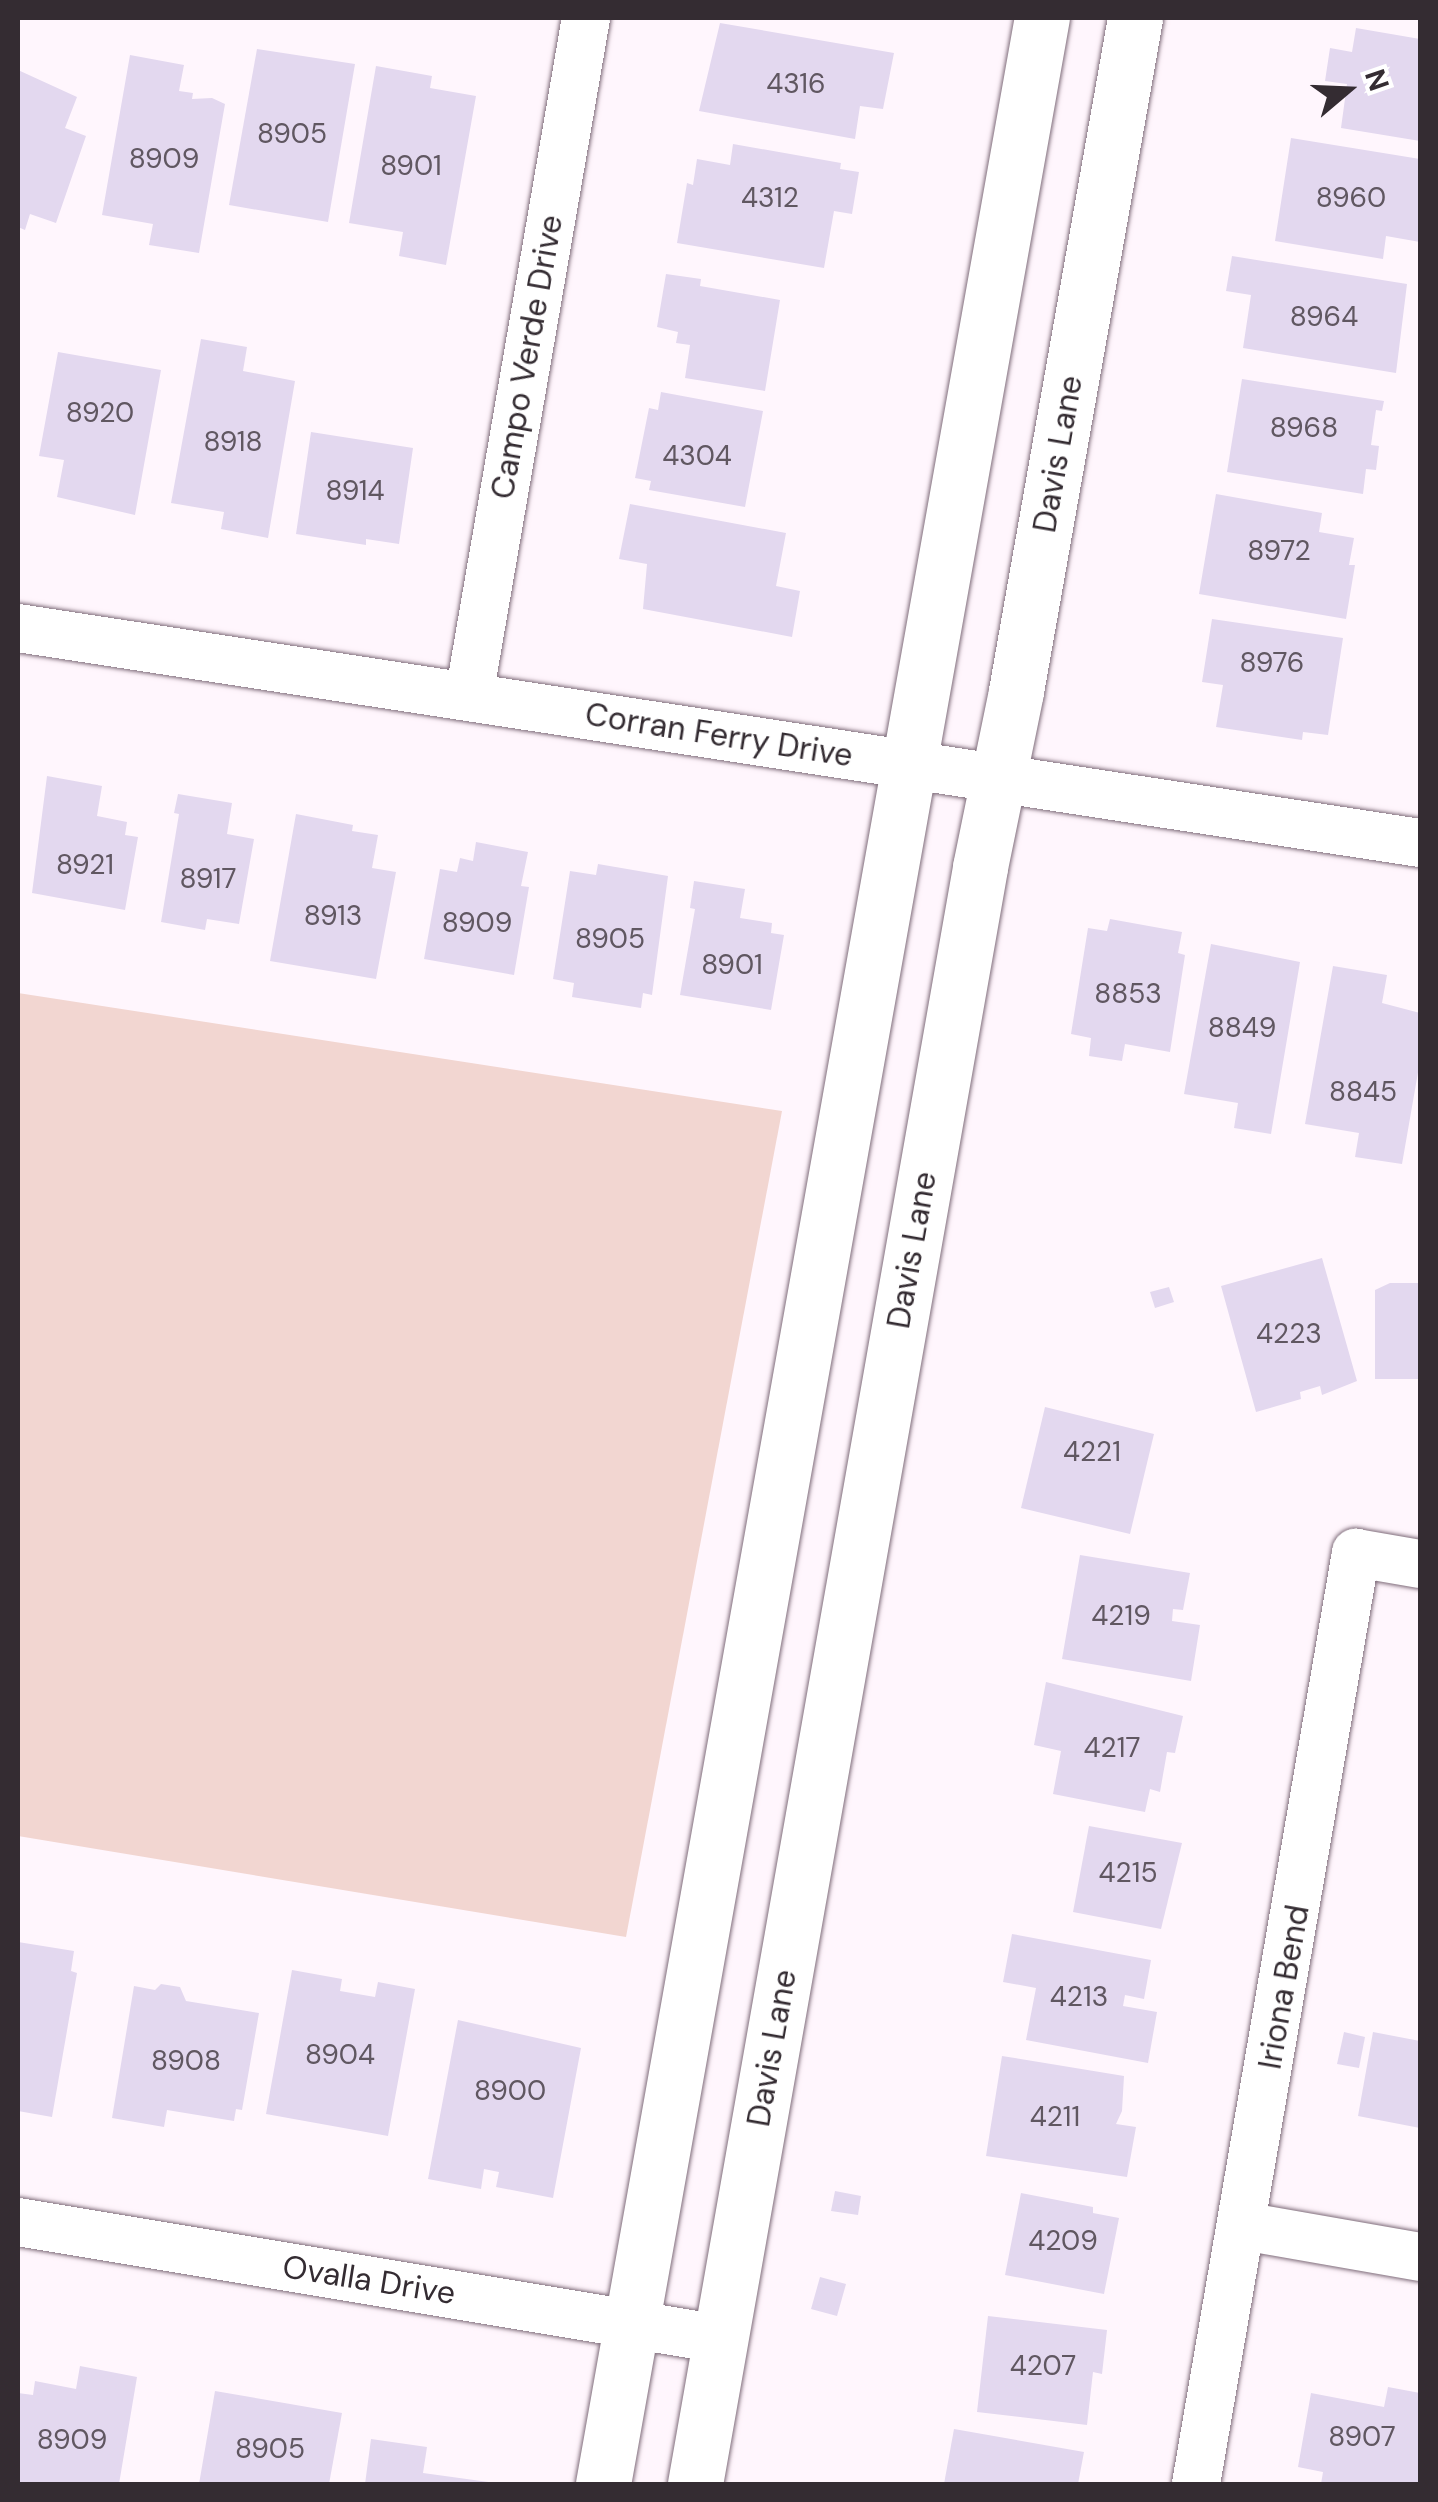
<!DOCTYPE html>
<style>
body{margin:0}
#map{position:relative;width:1438px;height:2502px;overflow:hidden;background:#fff6fd;font-family:"DM Sans",sans-serif}
div>[style]{position:absolute}
.green>*{inset:0;background:#f2d6d1}
.building>*{inset:0;background:#e3d8ef}
.roads{filter:drop-shadow(0 0 2px #806d7b) drop-shadow(0 0 2px #806d7b)}
.street>*{height:48px;margin:-24px;padding:0 24px;transform-origin:24px;border-radius:24px;background:#fff}
.secondary>*{height:55px;margin:-27.5px;padding:0 27.5px;transform-origin:27.5px;border-radius:27.5px;background:#fff}
span{translate:-50% -50%;white-space:nowrap;text-align:center;line-height:1.15;-webkit-text-stroke:8px #fff;paint-order:stroke}
.number-label{font-size:28px;color:#605761}
.number-label span{-webkit-text-stroke-width:0}
.street-label{font-size:32px;color:#342c32}
.frame{position:absolute;inset:0;border:20px solid #342c32;pointer-events:none}
.north{position:absolute;left:1298px;top:40px;width:100px;height:100px;-webkit-text-stroke:8px #fff;paint-order:stroke;rotate:71deg;font-size:28px;font-weight:700;line-height:40px;text-align:center;color:#342c32}
.north::after{content:'';display:block;margin:auto;width:35px;height:45px;background:#342c32;clip-path:polygon(50% 0,100% 100%,50% 72%,0 100%)}
</style>
<div id="map">
<div class="green">
<i style="clip-path:polygon(18px 993px,782px 1111px,626px 1937px,18px 1836px)"></i>
</div>
<div class="building">
<i style="clip-path:polygon(720px 23px,894px 53px,883px 109px,860px 106px,855px 139px,699px 111px)"></i>
<i style="clip-path:polygon(1356px 28px,1420px 39px,1420px 141px,1341px 128px,1347px 84px,1325px 81px,1330px 48px,1352px 52px)"></i>
<i style="clip-path:polygon(257px 49px,355px 64px,328px 222px,229px 205px)"></i>
<i style="clip-path:polygon(130px 55px,184px 65px,179px 91px,193px 93px,192px 99px,212px 98px,225px 104px,199px 253px,149px 245px,153px 224px,102px 215px)"></i>
<i style="clip-path:polygon(376px 66px,432px 76px,430px 88px,476px 96px,446px 265px,399px 256px,403px 232px,349px 223px)"></i>
<i style="clip-path:polygon(18px 70px,77px 97px,65px 128px,86px 136px,56px 223px,30px 214px,25px 230px,18px 227px)"></i>
<i style="clip-path:polygon(1291px 138px,1420px 159px,1420px 242px,1386px 236px,1383px 259px,1275px 241px)"></i>
<i style="clip-path:polygon(733px 144px,841px 163px,840px 169px,859px 172px,852px 214px,834px 211px,824px 268px,677px 243px,687px 183px,693px 185px,697px 159px,730px 165px)"></i>
<i style="clip-path:polygon(1232px 256px,1407px 284px,1396px 373px,1243px 348px,1251px 295px,1226px 291px)"></i>
<i style="clip-path:polygon(666px 274px,701px 279px,700px 286px,780px 300px,765px 391px,685px 378px,690px 345px,676px 343px,678px 332px,657px 327px)"></i>
<i style="clip-path:polygon(201px 339px,247px 347px,243px 371px,295px 381px,268px 538px,221px 529px,224px 512px,171px 503px)"></i>
<i style="clip-path:polygon(58px 352px,161px 370px,135px 515px,57px 497px,64px 460px,39px 456px)"></i>
<i style="clip-path:polygon(1242px 379px,1384px 401px,1382px 411px,1376px 410px,1371px 445px,1379px 446px,1376px 470px,1366px 469px,1363px 494px,1227px 472px)"></i>
<i style="clip-path:polygon(661px 392px,763px 411px,745px 507px,649px 490px,651px 481px,635px 478px,649px 408px,658px 410px)"></i>
<i style="clip-path:polygon(311px 432px,413px 448px,399px 544px,366px 539px,366px 545px,296px 534px)"></i>
<i style="clip-path:polygon(1216px 494px,1322px 513px,1319px 532px,1354px 538px,1349px 565px,1355px 565px,1346px 619px,1199px 594px)"></i>
<i style="clip-path:polygon(630px 504px,786px 533px,776px 586px,800px 591px,792px 637px,643px 609px,647px 564px,619px 559px)"></i>
<i style="clip-path:polygon(1212px 619px,1343px 638px,1328px 735px,1303px 732px,1302px 740px,1216px 727px,1223px 685px,1202px 682px)"></i>
<i style="clip-path:polygon(47px 776px,102px 786px,97px 816px,127px 822px,125px 835px,138px 837px,125px 910px,32px 893px)"></i>
<i style="clip-path:polygon(178px 794px,232px 803px,227px 834px,254px 839px,239px 924px,207px 919px,205px 930px,161px 922px,179px 814px,174px 813px)"></i>
<i style="clip-path:polygon(296px 814px,353px 825px,352px 831px,378px 835px,372px 868px,396px 872px,376px 979px,270px 961px)"></i>
<i style="clip-path:polygon(476px 842px,528px 852px,521px 886px,529px 887px,514px 975px,424px 959px,440px 869px,457px 872px,460px 858px,473px 861px)"></i>
<i style="clip-path:polygon(598px 864px,668px 876px,652px 995px,643px 993px,641px 1008px,572px 997px,574px 983px,553px 979px,570px 871px,596px 875px)"></i>
<i style="clip-path:polygon(694px 881px,745px 889px,740px 918px,772px 923px,771px 933px,784px 935px,771px 1010px,680px 995px,695px 909px,690px 908px)"></i>
<i style="clip-path:polygon(1110px 919px,1182px 932px,1178px 953px,1185px 955px,1170px 1052px,1125px 1044px,1122px 1061px,1089px 1056px,1091px 1038px,1071px 1034px,1088px 928px,1107px 931px)"></i>
<i style="clip-path:polygon(1211px 944px,1300px 962px,1271px 1134px,1234px 1128px,1238px 1103px,1184px 1094px)"></i>
<i style="clip-path:polygon(1333px 966px,1387px 975px,1382px 1003px,1420px 1013px,1420px 1061px,1402px 1164px,1355px 1157px,1359px 1133px,1305px 1124px)"></i>
<i style="clip-path:polygon(1322px 1258px,1357px 1381px,1322px 1395px,1320px 1386px,1300px 1392px,1301px 1399px,1256px 1412px,1221px 1286px)"></i>
<i style="clip-path:polygon(1390px 1283px,1420px 1283px,1420px 1379px,1375px 1379px,1375px 1290px)"></i>
<i style="clip-path:polygon(1169px 1287px,1174px 1302px,1155px 1308px,1150px 1292px)"></i>
<i style="clip-path:polygon(1045px 1407px,1154px 1434px,1130px 1534px,1021px 1508px)"></i>
<i style="clip-path:polygon(1080px 1555px,1190px 1573px,1183px 1610px,1173px 1609px,1172px 1621px,1200px 1625px,1191px 1681px,1062px 1659px)"></i>
<i style="clip-path:polygon(1046px 1682px,1183px 1716px,1175px 1753px,1167px 1752px,1160px 1792px,1150px 1789px,1145px 1812px,1053px 1794px,1061px 1751px,1034px 1745px)"></i>
<i style="clip-path:polygon(1089px 1826px,1182px 1843px,1161px 1929px,1073px 1912px)"></i>
<i style="clip-path:polygon(1012px 1934px,1151px 1960px,1144px 1999px,1125px 1995px,1123px 2006px,1157px 2012px,1148px 2063px,1026px 2040px,1036px 1988px,1003px 1982px)"></i>
<i style="clip-path:polygon(18px 1942px,74px 1951px,71px 1971px,77px 1973px,52px 2117px,18px 2111px)"></i>
<i style="clip-path:polygon(292px 1970px,342px 1979px,340px 1991px,375px 1997px,378px 1982px,415px 1989px,388px 2136px,266px 2114px)"></i>
<i style="clip-path:polygon(161px 1984px,180px 1987px,186px 2001px,259px 2013px,242px 2110px,236px 2109px,234px 2121px,167px 2110px,164px 2127px,112px 2118px,134px 1986px,155px 1990px)"></i>
<i style="clip-path:polygon(458px 2020px,581px 2048px,553px 2198px,496px 2187px,499px 2172px,484px 2169px,481px 2189px,428px 2179px)"></i>
<i style="clip-path:polygon(1344px 2032px,1365px 2037px,1359px 2068px,1337px 2064px)"></i>
<i style="clip-path:polygon(1373px 2032px,1420px 2041px,1420px 2128px,1358px 2116px)"></i>
<i style="clip-path:polygon(1002px 2056px,1124px 2076px,1122px 2111px,1116px 2124px,1136px 2127px,1127px 2177px,986px 2156px)"></i>
<i style="clip-path:polygon(835px 2191px,861px 2196px,858px 2215px,831px 2211px)"></i>
<i style="clip-path:polygon(1021px 2193px,1093px 2207px,1093px 2213px,1119px 2218px,1104px 2294px,1005px 2275px)"></i>
<i style="clip-path:polygon(820px 2277px,846px 2284px,837px 2316px,811px 2309px)"></i>
<i style="clip-path:polygon(988px 2316px,1107px 2330px,1102px 2374px,1093px 2372px,1087px 2425px,977px 2412px)"></i>
<i style="clip-path:polygon(80px 2366px,137px 2377px,119px 2484px,18px 2484px,18px 2393px,33px 2395px,35px 2381px,76px 2389px)"></i>
<i style="clip-path:polygon(1388px 2387px,1420px 2393px,1420px 2484px,1321px 2484px,1323px 2472px,1298px 2467px,1311px 2393px,1384px 2407px)"></i>
<i style="clip-path:polygon(215px 2391px,342px 2413px,329px 2484px,199px 2484px)"></i>
<i style="clip-path:polygon(954px 2429px,1084px 2452px,1078px 2484px,944px 2484px)"></i>
<i style="clip-path:polygon(371px 2439px,427px 2447px,423px 2473px,503px 2484px,365px 2484px)"></i>
</div>
<div class="roads">
<div class="street">
<i style="left:18px;top:628px;width:1418px;rotate:8.72deg"></i>
<i style="left:469px;top:696px;width:688px;rotate:-80.21deg"></i>
<i style="left:18px;top:2222px;width:712px;rotate:9.46deg"></i>
<i style="left:1243px;top:2226px;width:180px;rotate:9.9deg"></i>
<i style="left:1196px;top:2484px;width:945px;rotate:-80.25deg"></i>
<i style="left:1356px;top:1553px;width:65px;rotate:9.8deg"></i>
</div>
<div class="secondary">
<i style="left:603px;top:2484px;width:2505px;rotate:-79.91deg"></i>
<i style="left:695px;top:2484px;width:1642px;rotate:-80deg"></i>
<i style="left:980px;top:867px;width:180px;rotate:-78.4deg"></i>
<i style="left:1016px;top:691px;width:683px;rotate:-79.97deg"></i>
</div>
</div>
<div class="number-label">
<span style="left:796px;top:84px">4316</span>
<span style="left:292px;top:134px">8905</span>
<span style="left:164px;top:159px">8909</span>
<span style="left:411px;top:166px">8901</span>
<span style="left:770px;top:198px">4312</span>
<span style="left:1351px;top:198px">8960</span>
<span style="left:1324px;top:317px">8964</span>
<span style="left:100px;top:413px">8920</span>
<span style="left:1304px;top:428px">8968</span>
<span style="left:233px;top:442px">8918</span>
<span style="left:697px;top:456px">4304</span>
<span style="left:355px;top:491px">8914</span>
<span style="left:1279px;top:551px">8972</span>
<span style="left:1272px;top:663px">8976</span>
<span style="left:85px;top:865px">8921</span>
<span style="left:208px;top:879px">8917</span>
<span style="left:333px;top:916px">8913</span>
<span style="left:477px;top:923px">8909</span>
<span style="left:610px;top:939px">8905</span>
<span style="left:732px;top:965px">8901</span>
<span style="left:1128px;top:994px">8853</span>
<span style="left:1242px;top:1028px">8849</span>
<span style="left:1363px;top:1092px">8845</span>
<span style="left:1289px;top:1334px">4223</span>
<span style="left:1092px;top:1452px">4221</span>
<span style="left:1121px;top:1616px">4219</span>
<span style="left:1112px;top:1748px">4217</span>
<span style="left:1128px;top:1873px">4215</span>
<span style="left:1079px;top:1997px">4213</span>
<span style="left:340px;top:2055px">8904</span>
<span style="left:186px;top:2061px">8908</span>
<span style="left:510px;top:2091px">8900</span>
<span style="left:1055px;top:2117px">4211</span>
<span style="left:1063px;top:2241px">4209</span>
<span style="left:1043px;top:2366px">4207</span>
<span style="left:1362px;top:2437px">8907</span>
<span style="left:72px;top:2440px">8909</span>
<span style="left:270px;top:2449px">8905</span>
</div>
<div class="street-label">
<span style="left:527px;top:357px;rotate:-80deg">Campo Verde Drive</span>
<span style="left:1058px;top:454px;rotate:-80deg">Davis Lane</span>
<span style="left:719px;top:735px;rotate:9deg">Corran Ferry Drive</span>
<span style="left:912px;top:1250px;rotate:-80deg">Davis Lane</span>
<span style="left:1284px;top:1987px;rotate:-80deg">Iriona Bend</span>
<span style="left:772px;top:2048px;rotate:-80deg">Davis Lane</span>
<span style="left:369px;top:2280px;rotate:9deg">Ovalla Drive</span>
</div>
<div class="frame"></div>
<div class="north">N</div>
</div>
